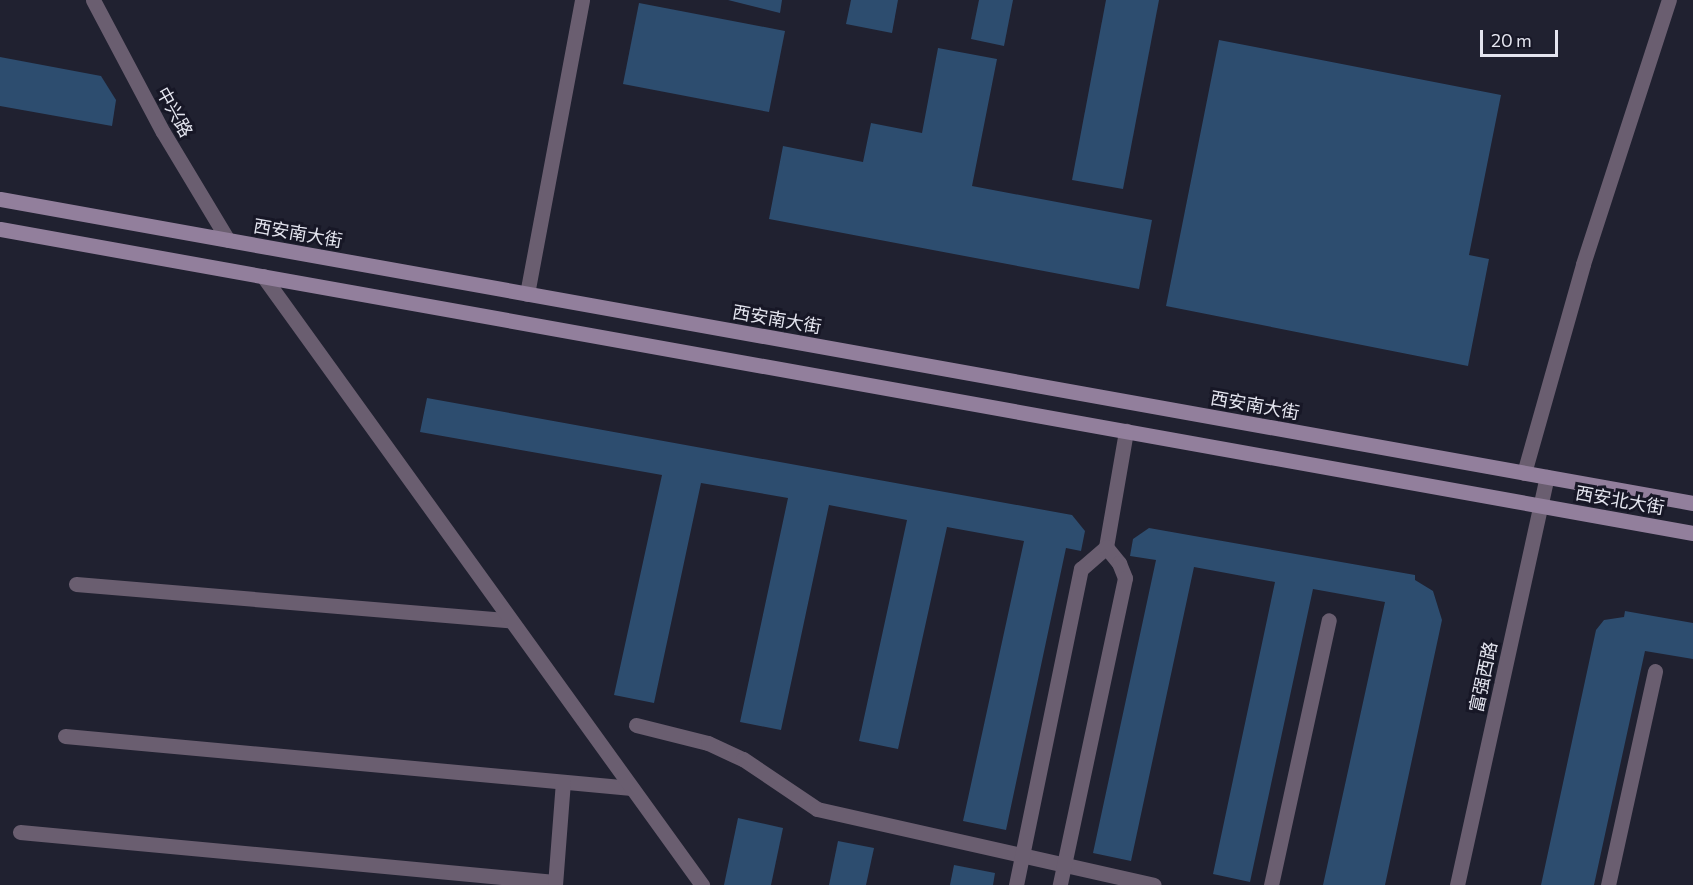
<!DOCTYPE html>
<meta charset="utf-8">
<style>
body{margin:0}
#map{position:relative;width:1693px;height:885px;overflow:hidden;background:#202130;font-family:Commissioner,"Noto Sans SC",sans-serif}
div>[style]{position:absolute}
.building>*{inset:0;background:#2d4d6f}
.service>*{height:15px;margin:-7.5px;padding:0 7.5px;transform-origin:7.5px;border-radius:7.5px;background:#6a5e70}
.minor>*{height:15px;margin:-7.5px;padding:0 7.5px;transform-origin:7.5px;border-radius:7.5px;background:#6a5e70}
.tertiary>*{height:15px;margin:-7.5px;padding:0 7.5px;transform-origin:7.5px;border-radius:7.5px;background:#6a5e70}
.secondary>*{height:15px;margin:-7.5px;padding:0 7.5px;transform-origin:7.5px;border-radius:7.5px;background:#927f9c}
span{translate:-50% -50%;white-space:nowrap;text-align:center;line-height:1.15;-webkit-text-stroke:6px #171726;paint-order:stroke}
.street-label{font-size:18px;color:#e4e5ef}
.scale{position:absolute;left:1480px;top:30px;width:78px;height:27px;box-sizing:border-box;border:3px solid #e4e5ef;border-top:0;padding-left:8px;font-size:18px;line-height:21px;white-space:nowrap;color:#e4e5ef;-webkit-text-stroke:4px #171726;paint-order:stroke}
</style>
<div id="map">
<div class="building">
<i style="clip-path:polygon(728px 0,782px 0,780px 13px)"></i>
<i style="clip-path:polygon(851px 0,898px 0,892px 33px,846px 24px)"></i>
<i style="clip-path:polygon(979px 0,1013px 0,1004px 46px,971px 39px)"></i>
<i style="clip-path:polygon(1106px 0,1159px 0,1123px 189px,1072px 180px)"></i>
<i style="clip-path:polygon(639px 3px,785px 31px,769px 112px,623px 84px)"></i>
<i style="clip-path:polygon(1219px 40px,1501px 95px,1469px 255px,1489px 259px,1468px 366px,1166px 306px)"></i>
<i style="clip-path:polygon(938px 48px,997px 59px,972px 186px,1152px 220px,1139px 289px,769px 219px,783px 146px,863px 162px,871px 123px,922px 133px)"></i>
<i style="clip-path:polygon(0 57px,101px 76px,116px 100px,112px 126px,0 106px)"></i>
<i style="clip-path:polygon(427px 398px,1072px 515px,1085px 531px,1081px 551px,1066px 548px,1006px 830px,963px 821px,1024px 541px,947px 527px,898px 749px,859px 741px,907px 520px,829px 505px,781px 730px,740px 722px,788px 498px,701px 483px,654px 703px,614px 695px,662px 475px,420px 432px)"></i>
<i style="clip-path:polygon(1149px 528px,1415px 575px,1415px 580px,1433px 591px,1442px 620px,1385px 885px,1323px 885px,1385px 602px,1313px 589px,1250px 882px,1213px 874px,1275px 582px,1194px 567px,1131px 861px,1093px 853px,1156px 560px,1130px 556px,1133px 539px)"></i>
<i style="clip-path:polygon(1625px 611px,1693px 623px,1693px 659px,1645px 651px,1594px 885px,1541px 885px,1596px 630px,1604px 620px,1624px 617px)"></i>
<i style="clip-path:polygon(738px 818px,783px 828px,771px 885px,724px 885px)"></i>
<i style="clip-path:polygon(838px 841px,874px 848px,866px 885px,829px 885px)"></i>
<i style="clip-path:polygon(954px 865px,995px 873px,993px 885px,950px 885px)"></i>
</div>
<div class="service">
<i style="left:1106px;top:547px;width:118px;rotate:-80.2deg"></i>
<i style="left:76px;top:584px;width:434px;rotate:4.8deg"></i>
<i style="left:636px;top:725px;width:74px;rotate:14deg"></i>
<i style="left:708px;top:743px;width:38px;rotate:25deg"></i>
<i style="left:743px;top:759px;width:89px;rotate:34deg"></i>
<i style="left:817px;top:809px;width:345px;rotate:12.7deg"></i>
<i style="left:65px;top:736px;width:569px;rotate:5.24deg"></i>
<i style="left:20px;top:832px;width:537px;rotate:5.34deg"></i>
<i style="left:555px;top:885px;width:103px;rotate:-85.6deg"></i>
<i style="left:1016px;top:885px;width:323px;rotate:-78.4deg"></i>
<i style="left:1081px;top:569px;width:33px;rotate:-41deg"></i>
<i style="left:1106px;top:547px;width:21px;rotate:51deg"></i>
<i style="left:1119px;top:563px;width:16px;rotate:68deg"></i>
<i style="left:1125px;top:578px;width:314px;rotate:102deg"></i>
<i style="left:1271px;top:885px;width:271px;rotate:-77.7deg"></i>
<i style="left:1608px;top:885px;width:219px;rotate:-77.6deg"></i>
</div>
<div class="minor">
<i style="left:93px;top:0;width:149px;rotate:62.1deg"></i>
<i style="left:163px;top:132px;width:126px;rotate:59deg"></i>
<i style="left:263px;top:276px;width:751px;rotate:54.21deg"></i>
<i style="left:527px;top:294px;width:299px;rotate:-79.4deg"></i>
<i style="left:1524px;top:473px;width:217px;rotate:-74.2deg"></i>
<i style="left:1583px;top:264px;width:278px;rotate:-72deg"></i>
</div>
<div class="tertiary">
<i style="left:1457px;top:885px;width:418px;rotate:-77.6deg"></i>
</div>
<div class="secondary">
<i style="left:0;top:199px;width:1720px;rotate:10.18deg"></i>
<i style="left:0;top:229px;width:1720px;rotate:10.18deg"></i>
</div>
<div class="street-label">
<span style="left:175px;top:112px;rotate:61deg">中兴路</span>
<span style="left:298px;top:233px;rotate:10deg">西安南大街</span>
<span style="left:777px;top:319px;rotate:10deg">西安南大街</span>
<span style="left:1255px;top:405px;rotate:10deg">西安南大街</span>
<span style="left:1620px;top:500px;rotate:10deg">西安北大街</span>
<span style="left:1483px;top:677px;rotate:-78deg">富强西路</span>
</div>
<div class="scale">20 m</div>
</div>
